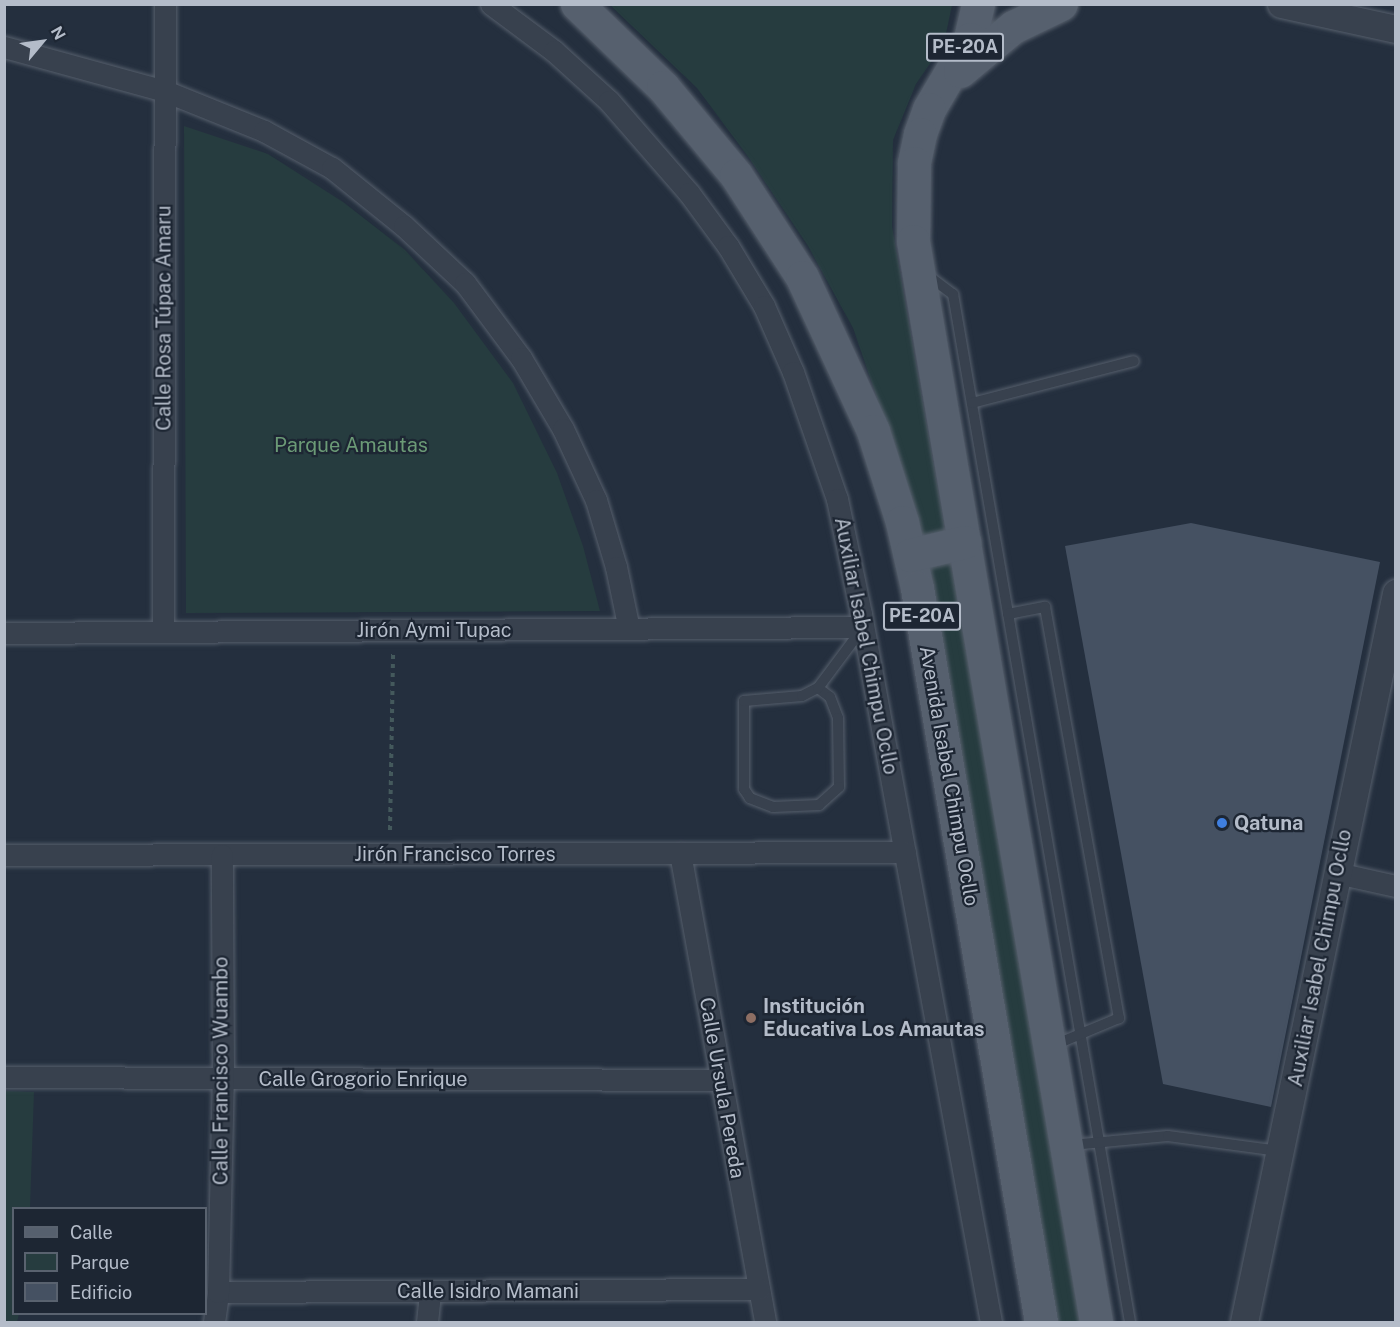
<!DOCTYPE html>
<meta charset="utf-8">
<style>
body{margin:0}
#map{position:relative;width:1400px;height:1327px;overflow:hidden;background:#242f3e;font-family:"Public Sans",sans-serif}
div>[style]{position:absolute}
.green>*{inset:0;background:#263c3f}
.building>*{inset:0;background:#455162}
.path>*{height:4px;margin-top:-2px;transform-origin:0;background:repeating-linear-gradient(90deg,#44595c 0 4.5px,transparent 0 9px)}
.roads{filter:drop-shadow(0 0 2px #565f6c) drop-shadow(0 0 2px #565f6c)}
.service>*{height:10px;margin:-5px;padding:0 5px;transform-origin:5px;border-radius:5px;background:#38414e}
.minor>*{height:21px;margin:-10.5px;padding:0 10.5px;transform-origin:10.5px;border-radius:10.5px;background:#38414e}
.tertiary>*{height:27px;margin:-13.5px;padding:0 13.5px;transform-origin:13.5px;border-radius:13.5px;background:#38414e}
.primary>*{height:33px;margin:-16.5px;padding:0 16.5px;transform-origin:16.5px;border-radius:16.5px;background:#56606e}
.dots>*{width:16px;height:16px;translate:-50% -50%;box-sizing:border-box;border:3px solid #1d2633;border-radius:50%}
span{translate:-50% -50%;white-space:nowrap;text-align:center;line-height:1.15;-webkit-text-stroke:4.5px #1d2633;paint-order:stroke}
.shield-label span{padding:2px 4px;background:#1d2633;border:2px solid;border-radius:4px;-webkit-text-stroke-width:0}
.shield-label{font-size:18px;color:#b4bcc9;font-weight:700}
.street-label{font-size:20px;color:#b4bcc9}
.park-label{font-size:20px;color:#6b9a76}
.poi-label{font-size:20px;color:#b4bcc9;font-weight:700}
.left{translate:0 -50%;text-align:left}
.frame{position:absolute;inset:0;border:6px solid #b4bcc9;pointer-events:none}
.legend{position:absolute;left:12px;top:1207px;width:195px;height:108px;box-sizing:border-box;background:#1d2633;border:2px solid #59626f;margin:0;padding:8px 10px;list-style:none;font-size:18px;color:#b4bcc9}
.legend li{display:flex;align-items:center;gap:12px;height:30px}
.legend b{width:30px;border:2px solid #59626f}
.north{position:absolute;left:12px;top:12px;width:60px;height:60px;-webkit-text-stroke:4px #1d2633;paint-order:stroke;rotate:61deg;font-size:16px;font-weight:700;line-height:24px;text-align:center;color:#b4bcc9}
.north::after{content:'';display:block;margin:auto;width:21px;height:27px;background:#b4bcc9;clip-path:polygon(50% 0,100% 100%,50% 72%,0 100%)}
</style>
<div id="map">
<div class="green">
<i style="clip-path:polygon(610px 5px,952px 5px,944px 43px,916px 84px,893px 140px,892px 226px,1084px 1322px,1055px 1322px,929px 578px,906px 482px,853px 328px,808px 246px,749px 158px,697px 88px)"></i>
<i style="clip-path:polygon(184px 126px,268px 154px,343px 202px,405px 250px,454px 303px,513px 383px,557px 473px,583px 546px,600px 611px,186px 613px)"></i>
<i style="clip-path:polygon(5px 1091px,34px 1092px,30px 1208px,14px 1208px,14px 1314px,19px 1314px,17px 1322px,5px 1322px)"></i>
</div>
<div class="building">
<i style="clip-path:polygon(1191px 523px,1380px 562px,1271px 1107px,1163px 1084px,1065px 546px)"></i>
</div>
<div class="path">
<i style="left:390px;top:830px;width:178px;rotate:-89deg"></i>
</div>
<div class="roads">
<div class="service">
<i style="left:926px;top:274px;width:34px;rotate:37deg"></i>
<i style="left:953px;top:294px;width:1043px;rotate:80.23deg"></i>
<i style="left:972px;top:403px;width:167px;rotate:-14.5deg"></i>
<i style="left:1008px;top:614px;width:38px;rotate:-11deg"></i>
<i style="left:1045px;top:607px;width:418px;rotate:79.8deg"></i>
<i style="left:1119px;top:1018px;width:73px;rotate:157.3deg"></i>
<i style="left:818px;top:688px;width:15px;rotate:37deg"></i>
<i style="left:830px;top:697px;width:22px;rotate:69deg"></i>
<i style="left:838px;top:718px;width:69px;rotate:89.2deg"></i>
<i style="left:839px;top:787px;width:27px;rotate:138deg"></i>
<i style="left:819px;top:805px;width:46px;rotate:177.5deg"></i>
<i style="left:773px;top:807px;width:25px;rotate:-159deg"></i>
<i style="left:750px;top:798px;width:11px;rotate:-124deg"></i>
<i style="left:744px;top:789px;width:88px;rotate:-90deg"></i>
<i style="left:744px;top:701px;width:58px;rotate:-4.9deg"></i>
<i style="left:802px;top:696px;width:18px;rotate:-27deg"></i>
<i style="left:818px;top:688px;width:74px;rotate:-53.3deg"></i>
<i style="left:1071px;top:1145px;width:97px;rotate:-5.3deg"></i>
<i style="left:1168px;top:1136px;width:112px;rotate:7.7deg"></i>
</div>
<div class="minor">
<i style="left:491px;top:4px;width:79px;rotate:36.7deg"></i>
<i style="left:554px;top:51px;width:74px;rotate:42.3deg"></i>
<i style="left:609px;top:101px;width:122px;rotate:49deg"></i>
<i style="left:689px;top:193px;width:66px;rotate:53.7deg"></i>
<i style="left:728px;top:246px;width:70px;rotate:59deg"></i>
<i style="left:764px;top:306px;width:72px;rotate:66.3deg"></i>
<i style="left:793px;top:372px;width:134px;rotate:70.9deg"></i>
<i style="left:837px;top:499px;width:117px;rotate:78.2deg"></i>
<i style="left:861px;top:614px;width:720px;rotate:79.6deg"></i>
<i style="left:4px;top:47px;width:167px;rotate:15.3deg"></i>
<i style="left:165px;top:91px;width:107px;rotate:22deg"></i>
<i style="left:264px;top:131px;width:77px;rotate:28.6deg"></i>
<i style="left:332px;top:168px;width:92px;rotate:38.9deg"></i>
<i style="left:404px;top:226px;width:83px;rotate:43.1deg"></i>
<i style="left:465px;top:283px;width:94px;rotate:53.3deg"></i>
<i style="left:521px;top:358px;width:82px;rotate:59.4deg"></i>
<i style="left:563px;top:429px;width:78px;rotate:65.1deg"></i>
<i style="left:596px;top:500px;width:70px;rotate:73.4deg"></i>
<i style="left:616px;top:567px;width:63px;rotate:78.2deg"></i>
<i style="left:163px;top:631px;width:627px;rotate:-89.82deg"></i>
<i style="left:4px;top:633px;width:859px;rotate:-0.4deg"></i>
<i style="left:680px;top:853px;width:477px;rotate:79.7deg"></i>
<i style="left:4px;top:855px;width:901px;rotate:-0.19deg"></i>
<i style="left:1337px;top:873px;width:60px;rotate:12.4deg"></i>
<i style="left:4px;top:1077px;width:717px;rotate:0.24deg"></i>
<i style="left:218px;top:1292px;width:541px;rotate:-0.32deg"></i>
<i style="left:214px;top:1322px;width:30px;rotate:-82deg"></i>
<i style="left:218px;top:1292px;width:214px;rotate:-88.7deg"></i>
<i style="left:223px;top:1078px;width:223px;rotate:-90.3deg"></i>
<i style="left:427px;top:1322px;width:31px;rotate:-84deg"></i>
</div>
<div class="tertiary">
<i style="left:1281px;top:4px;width:118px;rotate:12.3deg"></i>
<i style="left:1244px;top:1322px;width:745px;rotate:-78.22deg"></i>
</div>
<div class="primary">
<i style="left:577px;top:4px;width:120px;rotate:44deg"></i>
<i style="left:663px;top:87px;width:114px;rotate:50.3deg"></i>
<i style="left:736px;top:175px;width:121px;rotate:57.1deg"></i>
<i style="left:802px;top:277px;width:170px;rotate:65.2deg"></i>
<i style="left:873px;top:431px;width:96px;rotate:72.3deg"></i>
<i style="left:902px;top:522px;width:68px;rotate:77.2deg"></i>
<i style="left:917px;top:588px;width:744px;rotate:80.41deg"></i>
<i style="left:978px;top:4px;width:36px;rotate:103deg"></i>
<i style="left:970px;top:39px;width:81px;rotate:120.4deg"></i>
<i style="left:929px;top:109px;width:27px;rotate:110deg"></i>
<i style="left:920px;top:134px;width:30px;rotate:102deg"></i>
<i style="left:914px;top:163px;width:78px;rotate:90.7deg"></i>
<i style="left:913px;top:241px;width:1096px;rotate:80.39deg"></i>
<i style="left:960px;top:71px;width:69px;rotate:-39.7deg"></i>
<i style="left:1013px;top:27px;width:53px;rotate:-25.6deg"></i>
<i style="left:910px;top:555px;width:56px;rotate:-13.5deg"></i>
</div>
</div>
<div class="dots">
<i style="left:1222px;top:823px;background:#3f7fe0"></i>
<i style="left:751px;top:1018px;background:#8d6e63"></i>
</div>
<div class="shield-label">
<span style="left:965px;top:47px">PE-20A</span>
<span style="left:922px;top:616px">PE-20A</span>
</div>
<div class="street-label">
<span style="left:164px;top:318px;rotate:-90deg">Calle Rosa Túpac Amaru</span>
<span style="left:434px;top:630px">Jirón Aymi Tupac</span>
<span style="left:866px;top:646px;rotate:79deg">Auxiliar Isabel Chimpu Ocllo</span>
<span style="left:949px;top:776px;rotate:80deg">Avenida Isabel Chimpu Ocllo</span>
<span style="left:455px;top:854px">Jirón Francisco Torres</span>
<span style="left:1320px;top:958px;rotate:-79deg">Auxiliar Isabel Chimpu Ocllo</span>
<span style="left:221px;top:1071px;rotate:-90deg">Calle Francisco Wuambo</span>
<span style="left:363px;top:1079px">Calle Grogorio Enrique</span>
<span style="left:722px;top:1088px;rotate:80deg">Calle Ursula Pereda</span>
<span style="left:488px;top:1291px">Calle Isidro Mamani</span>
</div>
<div class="park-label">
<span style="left:351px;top:445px">Parque Amautas</span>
</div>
<div class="poi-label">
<span class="left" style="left:1234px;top:823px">Qatuna</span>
<span class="left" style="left:763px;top:1018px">Institución<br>Educativa Los Amautas</span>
</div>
<div class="frame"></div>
<ul class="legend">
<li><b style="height:8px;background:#56606e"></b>Calle</li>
<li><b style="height:16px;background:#263c3f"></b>Parque</li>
<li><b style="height:16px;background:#455162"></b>Edificio</li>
</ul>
<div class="north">N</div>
</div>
